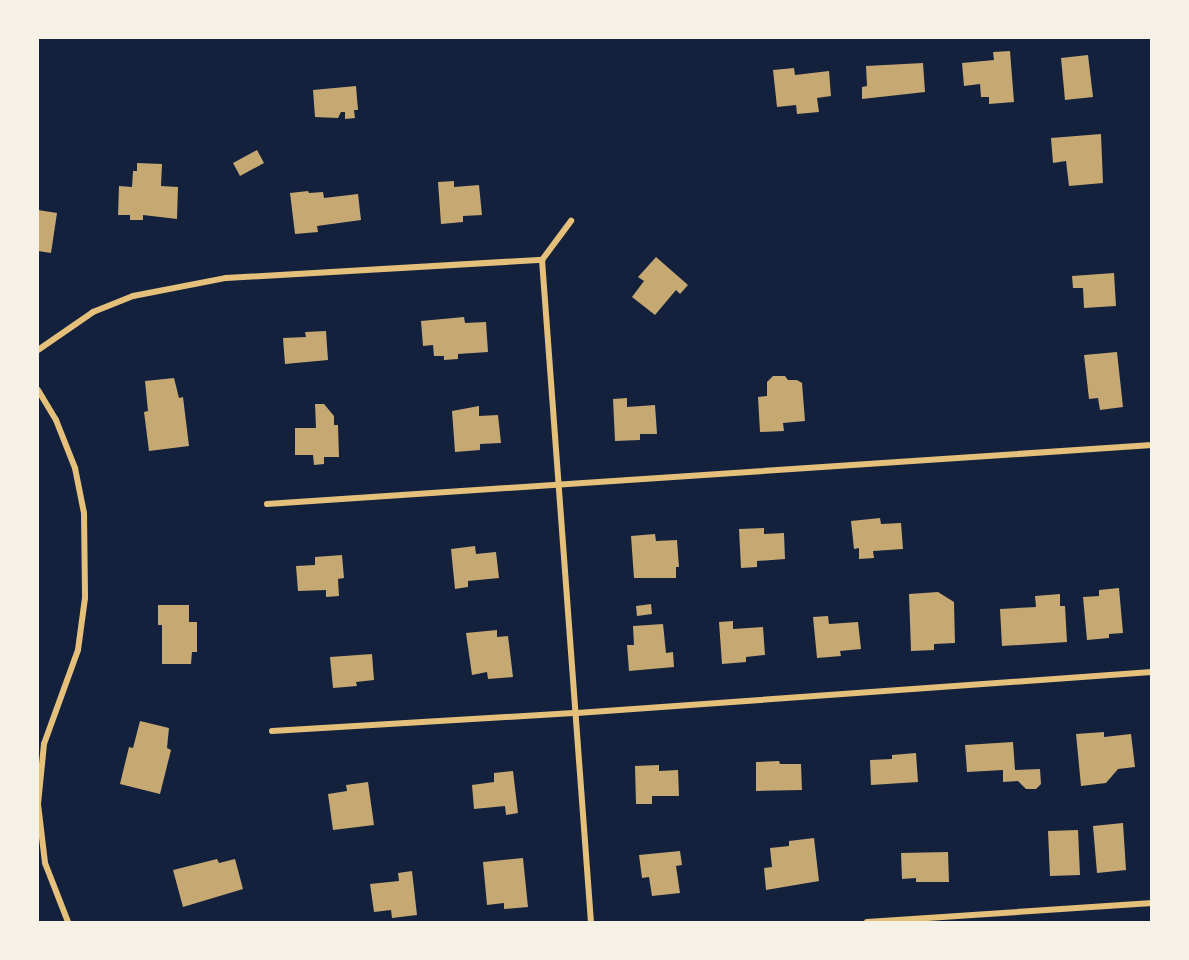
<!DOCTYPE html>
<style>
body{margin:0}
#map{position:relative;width:1189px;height:960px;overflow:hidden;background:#14213d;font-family:"Fira Sans Condensed",sans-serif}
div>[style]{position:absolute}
.building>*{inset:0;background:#c6a872}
.minor>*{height:6px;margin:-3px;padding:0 3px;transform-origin:3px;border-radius:3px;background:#e5c07b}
span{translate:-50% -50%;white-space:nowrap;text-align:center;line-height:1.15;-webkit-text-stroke:6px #f6f1e7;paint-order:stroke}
.frame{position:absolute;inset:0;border:39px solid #f6f1e7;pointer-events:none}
</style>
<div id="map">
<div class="building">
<i style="clip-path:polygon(1010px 51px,1014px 102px,989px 104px,989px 97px,981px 97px,980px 84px,964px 86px,962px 63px,994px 60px,993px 52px)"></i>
<i style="clip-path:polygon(1088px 55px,1093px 97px,1065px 100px,1061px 58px)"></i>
<i style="clip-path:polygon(923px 63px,925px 92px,862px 99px,862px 87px,867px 86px,866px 66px)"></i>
<i style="clip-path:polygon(794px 68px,795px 75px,829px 71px,831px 96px,817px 98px,819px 112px,797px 114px,796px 105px,777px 107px,773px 70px)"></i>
<i style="clip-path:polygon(356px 86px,358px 110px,354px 110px,355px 118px,345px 119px,345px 112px,341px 112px,338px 118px,315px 117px,313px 90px)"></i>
<i style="clip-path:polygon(1101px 134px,1103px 183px,1069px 186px,1066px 161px,1053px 163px,1051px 138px)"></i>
<i style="clip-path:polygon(257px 150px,264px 163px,240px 176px,233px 163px)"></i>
<i style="clip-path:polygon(137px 163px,162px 164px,161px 186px,178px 187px,177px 219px,143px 215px,143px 220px,130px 220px,130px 215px,118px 215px,119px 186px,132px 187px,133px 171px,137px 171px)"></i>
<i style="clip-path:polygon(454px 181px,454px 187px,479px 185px,482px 215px,463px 216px,463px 222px,441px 224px,438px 182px)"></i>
<i style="clip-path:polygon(308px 191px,309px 193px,323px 192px,324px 198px,358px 194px,361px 220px,317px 226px,318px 232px,295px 234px,290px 193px)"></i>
<i style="clip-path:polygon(38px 210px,57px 213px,51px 253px,38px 251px)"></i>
<i style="clip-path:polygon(656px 257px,688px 285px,680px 294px,676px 290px,655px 315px,632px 297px,644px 281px,638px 277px)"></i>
<i style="clip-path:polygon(1114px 273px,1116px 306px,1084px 308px,1083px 288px,1073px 288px,1072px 276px)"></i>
<i style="clip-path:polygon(464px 317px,465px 323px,486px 322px,488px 352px,458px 354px,458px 359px,444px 360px,444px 356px,434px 356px,433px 345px,423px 346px,421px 321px)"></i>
<i style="clip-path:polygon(326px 331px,328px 360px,285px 364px,283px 338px,306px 337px,305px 332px)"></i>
<i style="clip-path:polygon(1117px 352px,1123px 407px,1100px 410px,1098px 398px,1089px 399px,1084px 355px)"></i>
<i style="clip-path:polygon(773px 376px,785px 376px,788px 380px,797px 380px,802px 383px,805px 421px,783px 423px,784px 431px,760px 432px,758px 397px,767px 396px,767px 382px)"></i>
<i style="clip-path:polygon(174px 378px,179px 398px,183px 397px,189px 446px,149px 451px,144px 412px,148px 411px,145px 381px)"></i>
<i style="clip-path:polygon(627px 398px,627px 407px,655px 405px,657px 434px,640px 434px,640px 440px,615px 441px,613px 399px)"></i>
<i style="clip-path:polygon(315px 404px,324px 404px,334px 416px,334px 425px,338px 425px,339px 457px,324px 457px,324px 464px,314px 465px,313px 455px,295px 455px,295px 428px,316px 428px)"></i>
<i style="clip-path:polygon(479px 406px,479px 416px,498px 415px,501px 443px,480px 444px,480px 450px,455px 452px,452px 411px)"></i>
<i style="clip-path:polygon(880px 518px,881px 524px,901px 523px,903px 549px,873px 551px,874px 558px,859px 559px,859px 548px,854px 549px,851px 521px)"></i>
<i style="clip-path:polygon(764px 528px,764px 534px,784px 533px,785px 559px,757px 561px,757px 567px,741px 568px,739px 529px)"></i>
<i style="clip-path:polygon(655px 534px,656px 541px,677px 540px,679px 567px,676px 567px,676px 578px,634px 578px,631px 536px)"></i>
<i style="clip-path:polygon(475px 546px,476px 554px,496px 552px,499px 578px,468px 581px,468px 587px,455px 589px,451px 549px)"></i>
<i style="clip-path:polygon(342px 555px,344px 578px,338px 579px,339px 596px,326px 597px,326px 590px,298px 591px,296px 566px,315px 565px,315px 557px)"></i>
<i style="clip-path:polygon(1119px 588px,1123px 633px,1109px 634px,1109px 638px,1087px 640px,1083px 597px,1099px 596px,1099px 590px)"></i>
<i style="clip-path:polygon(938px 592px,954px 602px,955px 643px,934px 644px,934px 650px,911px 651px,909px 594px)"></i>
<i style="clip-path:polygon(1060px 594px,1060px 606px,1065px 606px,1067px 642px,1002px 646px,1000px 609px,1036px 607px,1035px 596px)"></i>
<i style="clip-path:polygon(651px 604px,652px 614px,637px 616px,636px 606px)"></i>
<i style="clip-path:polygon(158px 605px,189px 605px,189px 622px,197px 622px,197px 652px,192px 652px,191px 664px,162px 664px,162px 625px,158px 625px)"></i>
<i style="clip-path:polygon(828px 616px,829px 624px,858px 622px,861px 649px,840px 651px,841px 656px,817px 658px,813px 617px)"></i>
<i style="clip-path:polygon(733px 621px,733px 629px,763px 627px,765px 655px,746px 657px,746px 662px,722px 664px,719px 622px)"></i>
<i style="clip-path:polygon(663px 624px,666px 653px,673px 652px,674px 667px,629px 671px,627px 645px,634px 645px,633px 626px)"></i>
<i style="clip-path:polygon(497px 630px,497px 637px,508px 636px,513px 677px,488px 679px,487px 672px,472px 675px,466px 633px)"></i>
<i style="clip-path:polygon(372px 654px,374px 680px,356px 682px,357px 686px,333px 688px,330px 657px)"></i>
<i style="clip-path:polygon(140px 721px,169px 728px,167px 748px,171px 750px,160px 794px,120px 784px,129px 747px,133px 748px)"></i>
<i style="clip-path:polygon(1104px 732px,1104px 737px,1131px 734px,1135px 767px,1118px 769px,1106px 783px,1081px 786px,1076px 734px)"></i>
<i style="clip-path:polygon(1013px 742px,1015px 770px,1040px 769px,1041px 784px,1036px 789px,1026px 789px,1018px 781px,1003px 782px,1003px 770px,967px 772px,965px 745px)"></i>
<i style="clip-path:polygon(916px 753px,918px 782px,871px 785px,870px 760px,892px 759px,892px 755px)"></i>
<i style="clip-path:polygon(779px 761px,780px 764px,801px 764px,802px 790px,756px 791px,756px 762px)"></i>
<i style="clip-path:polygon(659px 765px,659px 771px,678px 770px,679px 796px,652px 796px,652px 804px,636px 804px,635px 766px)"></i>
<i style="clip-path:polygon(513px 771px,518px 813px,506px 815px,505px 806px,474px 809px,472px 785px,494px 782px,494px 773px)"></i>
<i style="clip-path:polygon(368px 782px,374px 825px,333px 830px,328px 794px,347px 791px,346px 785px)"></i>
<i style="clip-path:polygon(1123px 823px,1126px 870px,1097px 873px,1093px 826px)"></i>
<i style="clip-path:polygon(1078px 830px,1080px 875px,1050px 876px,1048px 831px)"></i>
<i style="clip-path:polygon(814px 838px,819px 881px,766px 890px,764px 868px,772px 867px,770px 848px,789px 846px,789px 841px)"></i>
<i style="clip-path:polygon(680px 851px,682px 865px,676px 866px,680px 893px,652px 896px,649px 877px,642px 878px,639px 855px)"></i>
<i style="clip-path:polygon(948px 852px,949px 882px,916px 882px,916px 878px,902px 879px,901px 853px)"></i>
<i style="clip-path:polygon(523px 858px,528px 907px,504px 909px,504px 903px,487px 905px,483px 862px)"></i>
<i style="clip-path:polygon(217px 859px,219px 863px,235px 859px,243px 889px,183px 907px,173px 870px)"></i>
<i style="clip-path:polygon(412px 871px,417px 915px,392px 918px,391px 910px,374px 912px,370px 884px,399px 881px,398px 873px)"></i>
</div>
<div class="minor">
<i style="left:542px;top:260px;width:664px;rotate:85.77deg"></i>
<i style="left:542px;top:260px;width:49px;rotate:-53.4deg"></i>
<i style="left:38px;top:350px;width:67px;rotate:-34.6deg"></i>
<i style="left:93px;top:312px;width:43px;rotate:-21.8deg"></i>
<i style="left:133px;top:296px;width:95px;rotate:-11deg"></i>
<i style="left:226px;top:278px;width:317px;rotate:-3.3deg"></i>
<i style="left:38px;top:390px;width:35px;rotate:59deg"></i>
<i style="left:56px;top:420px;width:52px;rotate:68.4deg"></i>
<i style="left:75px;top:468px;width:46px;rotate:78.7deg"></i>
<i style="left:84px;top:513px;width:85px;rotate:89.3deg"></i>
<i style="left:85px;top:598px;width:52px;rotate:97.7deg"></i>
<i style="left:78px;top:650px;width:100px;rotate:109.9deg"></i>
<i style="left:44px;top:744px;width:60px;rotate:95.7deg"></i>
<i style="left:38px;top:804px;width:59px;rotate:83.2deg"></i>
<i style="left:45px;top:863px;width:63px;rotate:68.7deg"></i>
<i style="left:267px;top:504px;width:887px;rotate:-3.81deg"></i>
<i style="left:272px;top:731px;width:306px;rotate:-3.4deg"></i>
<i style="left:577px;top:713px;width:576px;rotate:-4.08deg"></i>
<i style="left:867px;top:922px;width:286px;rotate:-3.8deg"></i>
</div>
<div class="frame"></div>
</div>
